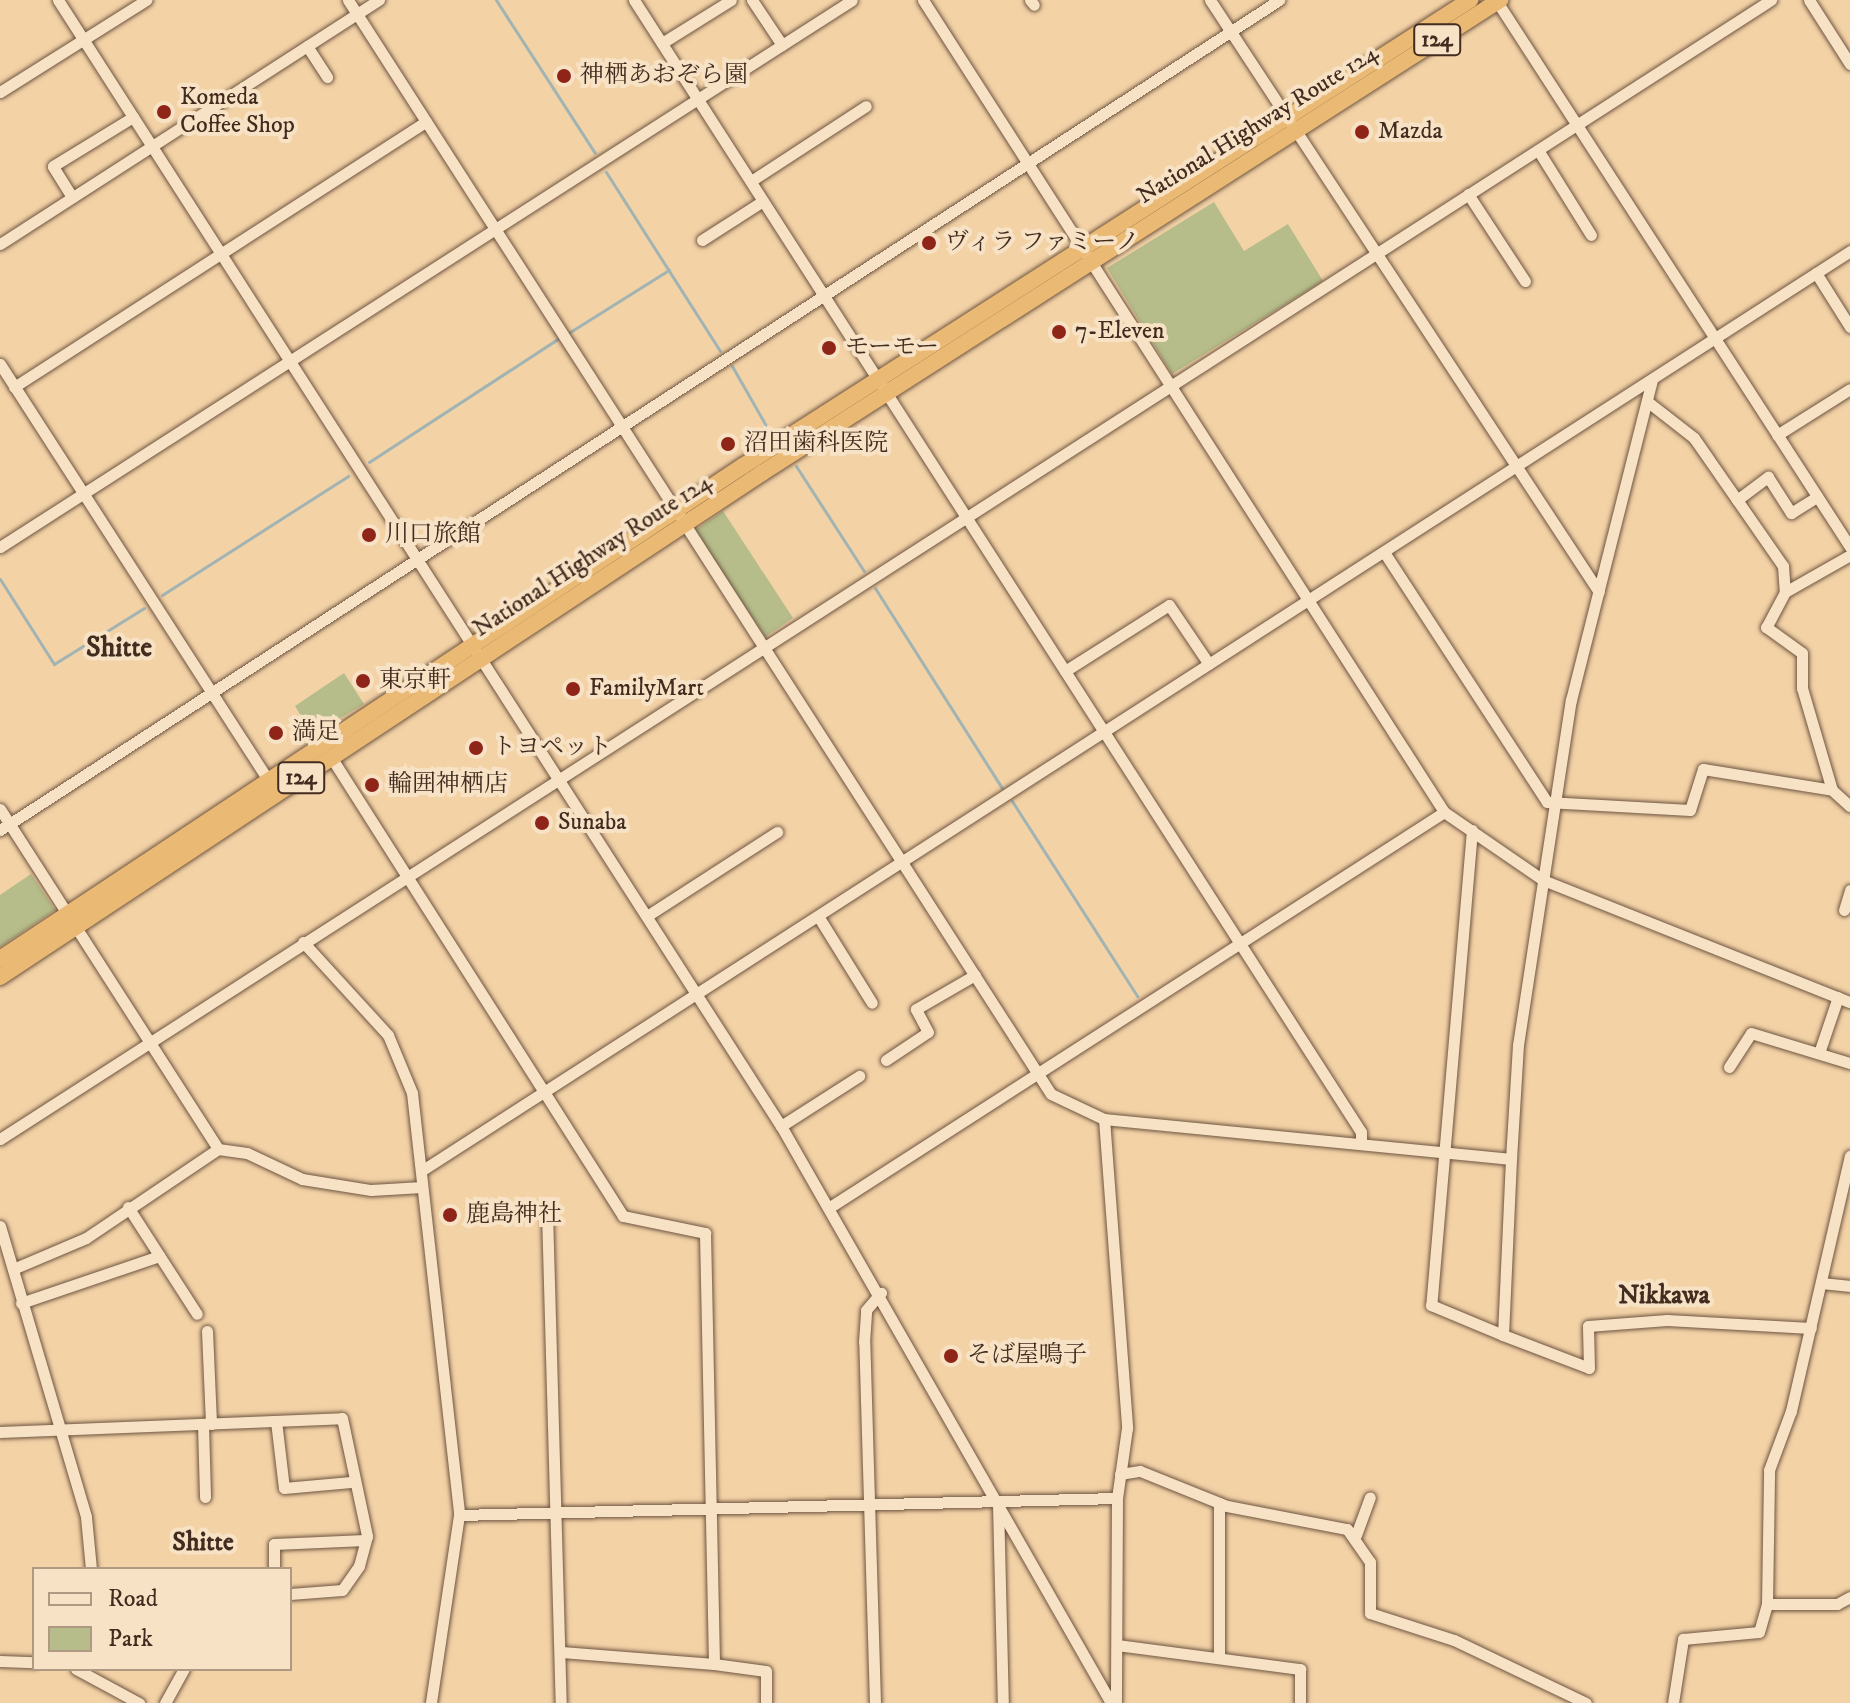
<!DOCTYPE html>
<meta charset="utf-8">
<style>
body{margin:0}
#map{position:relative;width:1850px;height:1703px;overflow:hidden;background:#f3d2a6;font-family:"IM FELL DW Pica","Noto Serif JP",serif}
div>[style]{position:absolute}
.green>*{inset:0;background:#b6bd8a}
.stream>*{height:3px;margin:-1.5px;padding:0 1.5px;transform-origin:1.5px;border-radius:1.5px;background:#a1b4b3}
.roads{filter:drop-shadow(0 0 2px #6e5541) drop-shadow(0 0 2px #6e5541)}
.minor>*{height:11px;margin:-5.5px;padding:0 5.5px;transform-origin:5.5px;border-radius:5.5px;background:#f7e2c5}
.highway>*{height:16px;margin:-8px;padding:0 8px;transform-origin:8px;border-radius:8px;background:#eab973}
.dots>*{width:22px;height:22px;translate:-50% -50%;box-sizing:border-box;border:4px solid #f7e2c5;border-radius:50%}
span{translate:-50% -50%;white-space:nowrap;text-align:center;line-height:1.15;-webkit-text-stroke:8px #f7e2c5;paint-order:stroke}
.shield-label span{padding:2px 6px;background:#f7e2c5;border:2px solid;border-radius:6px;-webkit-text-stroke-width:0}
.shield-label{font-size:22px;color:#422b1f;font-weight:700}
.poi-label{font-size:24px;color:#422b1f}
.left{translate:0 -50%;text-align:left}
.street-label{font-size:24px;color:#422b1f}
.neighbourhood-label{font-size:26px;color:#422b1f;font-weight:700}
.quarter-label{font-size:28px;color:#422b1f;font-weight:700}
.legend{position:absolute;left:32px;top:1567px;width:260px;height:104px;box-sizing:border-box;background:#f7e2c5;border:2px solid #af9983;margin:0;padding:10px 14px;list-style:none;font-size:24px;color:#422b1f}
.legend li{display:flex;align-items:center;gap:16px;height:40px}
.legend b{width:40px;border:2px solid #af9983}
</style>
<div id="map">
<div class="green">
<i style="clip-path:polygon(1214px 202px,1244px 251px,1288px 224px,1323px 281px,1172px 374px,1107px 268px)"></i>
<i style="clip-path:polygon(723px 511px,793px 618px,765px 637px,694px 531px)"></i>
<i style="clip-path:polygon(344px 673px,364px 704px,312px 735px,295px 706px)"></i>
<i style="clip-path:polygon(31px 874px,55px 910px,0 947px,0 895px)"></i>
</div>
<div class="stream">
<i style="left:496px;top:0;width:182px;rotate:57.1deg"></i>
<i style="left:606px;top:172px;width:212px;rotate:57.5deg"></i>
<i style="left:570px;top:332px;width:117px;rotate:-32.1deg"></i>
<i style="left:732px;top:366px;width:73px;rotate:60.3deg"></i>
<i style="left:369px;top:462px;width:225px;rotate:-33.1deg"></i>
<i style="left:796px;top:466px;width:125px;rotate:57.1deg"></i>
<i style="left:0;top:579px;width:101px;rotate:57.6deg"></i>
<i style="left:54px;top:664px;width:106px;rotate:-31.9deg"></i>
<i style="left:875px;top:588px;width:237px;rotate:57.6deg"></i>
<i style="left:162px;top:595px;width:221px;rotate:-32.6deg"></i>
<i style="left:1012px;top:801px;width:232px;rotate:57.3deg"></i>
</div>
<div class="roads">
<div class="minor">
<i style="left:58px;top:0;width:1338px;rotate:57.3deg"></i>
<i style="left:781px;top:1126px;width:665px;rotate:60.23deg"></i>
<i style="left:348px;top:0;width:1300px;rotate:57.28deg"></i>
<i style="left:1051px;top:1094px;width:59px;rotate:25.3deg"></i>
<i style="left:1104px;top:1119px;width:409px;rotate:5.6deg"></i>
<i style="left:1511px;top:1159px;width:114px;rotate:-86.5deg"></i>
<i style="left:1518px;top:1045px;width:349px;rotate:-81.3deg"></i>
<i style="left:1571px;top:700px;width:330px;rotate:-75.8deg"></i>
<i style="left:634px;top:0;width:1345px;rotate:57.29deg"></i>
<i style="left:1361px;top:1132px;width:12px;rotate:90deg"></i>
<i style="left:752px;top:0;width:54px;rotate:56.3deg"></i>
<i style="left:923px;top:0;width:965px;rotate:57.31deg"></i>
<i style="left:1444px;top:812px;width:120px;rotate:34.5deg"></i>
<i style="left:1543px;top:880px;width:330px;rotate:21.7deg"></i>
<i style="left:1030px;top:0;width:6px;rotate:51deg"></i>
<i style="left:1210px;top:0;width:708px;rotate:56.69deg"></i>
<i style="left:1496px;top:0;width:652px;rotate:57.09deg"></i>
<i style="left:1809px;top:0;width:76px;rotate:57.4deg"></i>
<i style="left:662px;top:43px;width:81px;rotate:-31.9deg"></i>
<i style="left:307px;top:46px;width:37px;rotate:57deg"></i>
<i style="left:0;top:92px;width:173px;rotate:-32.2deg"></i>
<i style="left:1538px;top:150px;width:100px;rotate:58.1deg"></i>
<i style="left:751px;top:181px;width:137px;rotate:-33.1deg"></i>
<i style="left:1468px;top:194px;width:104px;rotate:56.8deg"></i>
<i style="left:72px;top:197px;width:36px;rotate:-122deg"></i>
<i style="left:53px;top:166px;width:94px;rotate:-31.5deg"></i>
<i style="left:702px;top:240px;width:72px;rotate:-32.6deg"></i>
<i style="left:0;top:244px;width:451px;rotate:-32.8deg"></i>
<i style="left:1816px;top:273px;width:64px;rotate:57.8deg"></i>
<i style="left:0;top:364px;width:497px;rotate:57.2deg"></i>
<i style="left:14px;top:387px;width:490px;rotate:-32.8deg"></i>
<i style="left:1648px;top:402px;width:58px;rotate:38deg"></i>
<i style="left:1694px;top:438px;width:156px;rotate:55.2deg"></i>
<i style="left:1783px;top:566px;width:26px;rotate:86deg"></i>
<i style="left:1785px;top:592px;width:40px;rotate:118deg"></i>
<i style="left:1766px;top:627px;width:44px;rotate:35.8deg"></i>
<i style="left:1802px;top:653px;width:35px;rotate:90deg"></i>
<i style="left:1802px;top:688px;width:106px;rotate:73.6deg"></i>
<i style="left:1777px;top:435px;width:86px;rotate:-32.2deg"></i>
<i style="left:1737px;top:500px;width:39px;rotate:-37deg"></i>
<i style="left:1768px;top:477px;width:43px;rotate:57.4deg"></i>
<i style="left:1791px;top:513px;width:31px;rotate:-32deg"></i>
<i style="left:0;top:547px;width:1012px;rotate:-32.7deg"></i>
<i style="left:1384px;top:552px;width:298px;rotate:56.9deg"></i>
<i style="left:1547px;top:802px;width:143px;rotate:3.2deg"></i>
<i style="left:1690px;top:810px;width:43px;rotate:-72.4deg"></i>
<i style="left:1703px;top:769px;width:131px;rotate:9.2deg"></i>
<i style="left:1832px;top:790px;width:24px;rotate:42deg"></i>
<i style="left:1785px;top:592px;width:75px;rotate:-29.6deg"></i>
<i style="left:1065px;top:671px;width:123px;rotate:-32.4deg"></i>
<i style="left:1169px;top:605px;width:71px;rotate:55.9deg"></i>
<i style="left:331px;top:757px;width:544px;rotate:57.54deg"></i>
<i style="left:623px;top:1216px;width:84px;rotate:11.7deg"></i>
<i style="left:705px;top:1233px;width:431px;rotate:88.8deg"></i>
<i style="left:714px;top:1664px;width:153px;rotate:-175.5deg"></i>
<i style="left:0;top:809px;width:404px;rotate:57.3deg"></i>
<i style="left:0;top:830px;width:1525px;rotate:-32.98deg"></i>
<i style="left:1472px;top:830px;width:477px;rotate:94.9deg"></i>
<i style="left:1431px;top:1305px;width:78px;rotate:22.6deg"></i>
<i style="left:1503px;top:1335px;width:176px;rotate:-87.4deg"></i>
<i style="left:1844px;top:910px;width:21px;rotate:-73deg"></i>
<i style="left:647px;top:916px;width:155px;rotate:-32.9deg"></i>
<i style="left:818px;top:916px;width:102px;rotate:58.2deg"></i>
<i style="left:303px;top:942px;width:126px;rotate:47.6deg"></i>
<i style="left:388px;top:1035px;width:63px;rotate:67.5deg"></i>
<i style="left:412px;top:1093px;width:425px;rotate:83.6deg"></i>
<i style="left:459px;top:1515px;width:190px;rotate:98.5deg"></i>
<i style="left:1819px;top:1053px;width:59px;rotate:-71.3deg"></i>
<i style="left:886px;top:1060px;width:50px;rotate:-33.7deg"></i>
<i style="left:928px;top:1032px;width:26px;rotate:-118deg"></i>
<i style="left:916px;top:1009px;width:68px;rotate:-30deg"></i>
<i style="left:1729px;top:1067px;width:40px;rotate:-57.1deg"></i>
<i style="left:1751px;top:1033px;width:103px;rotate:16.9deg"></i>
<i style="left:1104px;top:1119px;width:310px;rotate:85.7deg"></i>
<i style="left:1127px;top:1428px;width:71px;rotate:98.1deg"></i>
<i style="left:1117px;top:1498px;width:205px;rotate:90.3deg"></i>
<i style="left:781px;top:1126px;width:93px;rotate:-32.7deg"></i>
<i style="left:0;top:1139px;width:2106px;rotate:-32.75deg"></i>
<i style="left:421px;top:1171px;width:1700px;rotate:-32.77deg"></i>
<i style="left:128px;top:1207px;width:127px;rotate:57.2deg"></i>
<i style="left:830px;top:1207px;width:730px;rotate:-32.75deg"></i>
<i style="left:547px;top:1212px;width:491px;rotate:88.4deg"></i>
<i style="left:0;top:1226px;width:303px;rotate:73.5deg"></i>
<i style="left:86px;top:1517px;width:52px;rotate:84.5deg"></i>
<i style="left:13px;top:1269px;width:79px;rotate:-23deg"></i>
<i style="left:86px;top:1238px;width:159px;rotate:-34deg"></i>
<i style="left:218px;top:1149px;width:29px;rotate:8deg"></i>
<i style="left:247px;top:1153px;width:61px;rotate:25.3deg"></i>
<i style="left:302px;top:1179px;width:70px;rotate:9.1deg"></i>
<i style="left:371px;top:1190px;width:51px;rotate:-3.4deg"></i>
<i style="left:1822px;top:1283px;width:28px;rotate:6deg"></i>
<i style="left:21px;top:1303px;width:146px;rotate:-18.8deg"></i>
<i style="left:207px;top:1331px;width:93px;rotate:87.5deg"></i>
<i style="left:1503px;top:1335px;width:92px;rotate:21deg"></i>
<i style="left:1589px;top:1368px;width:42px;rotate:-91.4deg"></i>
<i style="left:1588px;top:1326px;width:79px;rotate:-4.3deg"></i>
<i style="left:1667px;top:1320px;width:144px;rotate:3.2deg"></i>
<i style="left:276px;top:1421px;width:67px;rotate:83.2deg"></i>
<i style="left:284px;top:1488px;width:67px;rotate:-5.1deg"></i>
<i style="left:203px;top:1424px;width:73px;rotate:88.4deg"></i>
<i style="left:0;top:1432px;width:342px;rotate:-2.3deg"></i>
<i style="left:342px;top:1418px;width:121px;rotate:78deg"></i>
<i style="left:367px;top:1536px;width:31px;rotate:105deg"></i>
<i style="left:359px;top:1566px;width:29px;rotate:125deg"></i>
<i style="left:342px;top:1590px;width:52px;rotate:175.6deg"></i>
<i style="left:1120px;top:1474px;width:20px;rotate:-9deg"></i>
<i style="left:1140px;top:1471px;width:94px;rotate:21.9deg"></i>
<i style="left:1227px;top:1506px;width:122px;rotate:10.9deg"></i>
<i style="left:1347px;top:1529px;width:40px;rotate:55.1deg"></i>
<i style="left:1370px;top:1562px;width:51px;rotate:90deg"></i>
<i style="left:1370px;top:1613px;width:88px;rotate:17.8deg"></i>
<i style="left:1454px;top:1640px;width:146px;rotate:25.5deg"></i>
<i style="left:998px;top:1504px;width:199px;rotate:88.6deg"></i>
<i style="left:459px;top:1515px;width:658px;rotate:-1.48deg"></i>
<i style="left:1356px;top:1535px;width:40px;rotate:-69.8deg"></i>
<i style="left:274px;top:1569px;width:25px;rotate:-90deg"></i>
<i style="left:274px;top:1544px;width:91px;rotate:-2.5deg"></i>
<i style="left:1767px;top:1604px;width:134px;rotate:-89.1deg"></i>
<i style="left:1769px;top:1470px;width:63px;rotate:-69.6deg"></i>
<i style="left:1791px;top:1411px;width:262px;rotate:-77deg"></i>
<i style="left:1117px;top:1645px;width:185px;rotate:7.5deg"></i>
<i style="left:1300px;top:1669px;width:34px;rotate:90deg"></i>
<i style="left:1219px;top:1657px;width:154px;rotate:-90deg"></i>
<i style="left:0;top:1661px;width:34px;rotate:2deg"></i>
<i style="left:714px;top:1664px;width:52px;rotate:7.7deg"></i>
<i style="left:766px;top:1671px;width:32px;rotate:90deg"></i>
<i style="left:76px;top:1669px;width:72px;rotate:28.4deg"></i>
<i style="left:165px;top:1703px;width:39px;rotate:-61deg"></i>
<i style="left:875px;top:1703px;width:361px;rotate:-91.7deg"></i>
<i style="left:864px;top:1342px;width:32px;rotate:-86deg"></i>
<i style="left:866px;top:1310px;width:23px;rotate:-49deg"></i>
<i style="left:1673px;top:1703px;width:65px;rotate:-81.1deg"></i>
<i style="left:1683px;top:1639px;width:76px;rotate:-5.3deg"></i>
<i style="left:1759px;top:1632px;width:29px;rotate:-74deg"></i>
<i style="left:1767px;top:1604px;width:70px"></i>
<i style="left:1837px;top:1604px;width:15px;rotate:-28deg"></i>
</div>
<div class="highway">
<i style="left:0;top:959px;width:892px;rotate:-33.57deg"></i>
<i style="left:743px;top:466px;width:864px;rotate:-32.66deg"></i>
<i style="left:0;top:977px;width:914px;rotate:-33.48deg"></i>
<i style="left:762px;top:473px;width:877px;rotate:-32.66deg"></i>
</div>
</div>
<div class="dots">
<i style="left:564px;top:76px;background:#8f2418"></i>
<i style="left:164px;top:112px;background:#8f2418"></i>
<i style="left:1362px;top:132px;background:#8f2418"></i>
<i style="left:929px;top:243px;background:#8f2418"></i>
<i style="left:1059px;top:332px;background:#8f2418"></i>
<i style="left:829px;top:348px;background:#8f2418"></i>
<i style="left:728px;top:444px;background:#8f2418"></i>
<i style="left:369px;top:535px;background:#8f2418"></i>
<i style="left:363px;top:681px;background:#8f2418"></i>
<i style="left:573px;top:689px;background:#8f2418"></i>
<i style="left:276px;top:733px;background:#8f2418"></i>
<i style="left:476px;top:748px;background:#8f2418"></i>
<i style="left:372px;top:785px;background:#8f2418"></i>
<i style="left:542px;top:823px;background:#8f2418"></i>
<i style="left:450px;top:1215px;background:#8f2418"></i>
<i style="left:951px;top:1356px;background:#8f2418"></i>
</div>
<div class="shield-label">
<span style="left:1437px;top:40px">124</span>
<span style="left:301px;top:778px">124</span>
</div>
<div class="poi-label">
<span class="left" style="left:580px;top:76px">神栖あおぞら園</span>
<span class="left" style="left:180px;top:112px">Komeda<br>Coffee Shop</span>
<span class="left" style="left:1378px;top:132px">Mazda</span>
<span class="left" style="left:945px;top:243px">ヴィラ ファミーノ</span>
<span class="left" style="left:1075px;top:332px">7-Eleven</span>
<span class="left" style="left:845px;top:348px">モーモー</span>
<span class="left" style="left:744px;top:444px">沼田歯科医院</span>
<span class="left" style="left:385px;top:535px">川口旅館</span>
<span class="left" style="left:379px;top:681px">東京軒</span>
<span class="left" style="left:589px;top:689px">FamilyMart</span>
<span class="left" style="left:292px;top:733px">満足</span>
<span class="left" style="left:492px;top:748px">トヨペット</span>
<span class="left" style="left:388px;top:785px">輪囲神栖店</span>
<span class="left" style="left:558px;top:823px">Sunaba</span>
<span class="left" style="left:466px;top:1215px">鹿島神社</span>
<span class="left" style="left:967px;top:1356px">そば屋鳴子</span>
</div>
<div class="street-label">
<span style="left:1258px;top:125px;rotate:-32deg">National Highway Route 124</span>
<span style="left:593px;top:556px;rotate:-33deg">National Highway Route 124</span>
</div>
<div class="neighbourhood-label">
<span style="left:1664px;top:1296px">Nikkawa</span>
<span style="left:203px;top:1543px">Shitte</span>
</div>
<div class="quarter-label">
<span style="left:119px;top:648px">Shitte</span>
</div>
<ul class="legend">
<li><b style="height:10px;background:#f7e2c5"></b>Road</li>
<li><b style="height:22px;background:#b6bd8a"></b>Park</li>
</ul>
</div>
